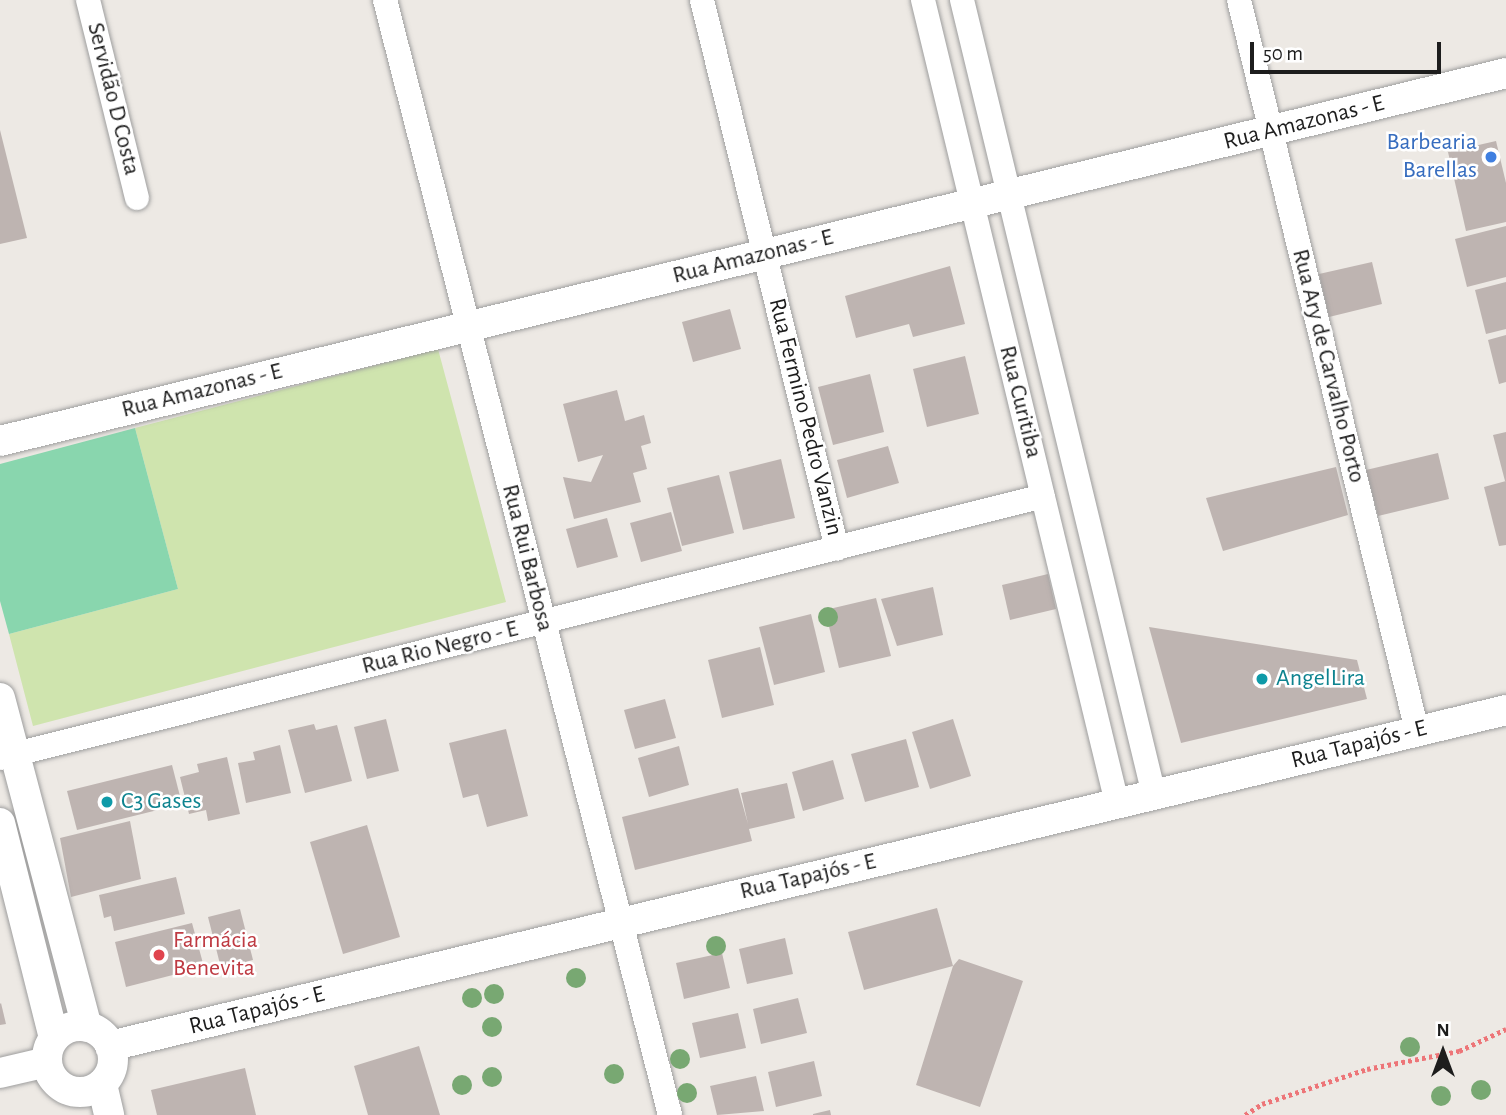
<!DOCTYPE html>
<meta charset="utf-8">
<style>
body{margin:0}
#map{position:relative;width:1506px;height:1115px;overflow:hidden;background:#ede9e4;font-family:"Alegreya Sans",sans-serif}
div>[style]{position:absolute}
.grass>*{inset:0;background:#cfe4ae}
.pitch>*{inset:0;background:#89d6ae}
.building>*{inset:0;background:#beb4b1}
.path>*{height:4.5px;margin-top:-2.25px;transform-origin:0;background:repeating-linear-gradient(90deg,#ed7578 0 3.5px,transparent 0 7px)}
.roads{filter:drop-shadow(0 0 2px #9e9e9e) drop-shadow(0 0 2px #9e9e9e)}
.minor>*{height:24px;margin:-12px;padding:0 12px;transform-origin:12px;border-radius:12px;background:#fff}
.tertiary>*{height:30px;margin:-15px;padding:0 15px;transform-origin:15px;border-radius:15px;background:#fff}
.tertiary>.ring{margin:-15px;padding:0;box-sizing:content-box;background:none;border:30px solid #fff;border-radius:50%}
.trees>*{width:20px;height:20px;margin:-10px;border-radius:50%;background:#78a872}
.dots>*{width:19px;height:19px;translate:-50% -50%;box-sizing:border-box;border:4px solid #fff;border-radius:50%}
span{translate:-50% -50%;white-space:nowrap;text-align:center;line-height:1.15;-webkit-text-stroke:5px #fff;paint-order:stroke}
.street-label{font-size:24px;color:#1d1d1d}
.shop-label{font-size:24px;color:#366cbe}
.right{translate:-100% -50%;text-align:right}
.culture-label{font-size:24px;color:#0d838f}
.left{translate:0 -50%;text-align:left}
.health-label{font-size:24px;color:#be3a42}
.north{position:absolute;left:1408px;top:1017px;width:70px;height:70px;-webkit-text-stroke:5px #fff;paint-order:stroke;rotate:0deg;font-size:19px;font-weight:700;line-height:28px;text-align:center;color:#1d1d1d}
.north::after{content:'';display:block;margin:auto;width:24px;height:32px;background:#1d1d1d;clip-path:polygon(50% 0,100% 100%,50% 72%,0 100%)}
.scale{position:absolute;left:1250px;top:42px;width:191px;height:32px;box-sizing:border-box;border:4px solid #1d1d1d;border-top:0;padding-left:9px;font-size:21px;line-height:24px;white-space:nowrap;color:#1d1d1d;-webkit-text-stroke:5px #fff;paint-order:stroke}
</style>
<div id="map">
<div class="grass">
<i style="clip-path:polygon(438px 349px,506px 602px,33px 726px,9px 634px,178px 589px,135px 428px)"></i>
</div>
<div class="pitch">
<i style="clip-path:polygon(135px 428px,178px 589px,9px 634px,0 601px,0 464px)"></i>
</div>
<div class="building">
<i style="clip-path:polygon(0 130px,27px 238px,0 244px)"></i>
<i style="clip-path:polygon(1496px 141px,1506px 183px,1506px 222px,1466px 231px,1448px 152px)"></i>
<i style="clip-path:polygon(1506px 226px,1506px 277px,1467px 287px,1455px 239px)"></i>
<i style="clip-path:polygon(1372px 262px,1382px 304px,1329px 317px,1319px 274px)"></i>
<i style="clip-path:polygon(950px 266px,965px 324px,913px 337px,909px 324px,856px 338px,845px 296px)"></i>
<i style="clip-path:polygon(1506px 282px,1506px 329px,1486px 334px,1475px 290px)"></i>
<i style="clip-path:polygon(730px 309px,741px 349px,693px 362px,682px 322px)"></i>
<i style="clip-path:polygon(1506px 335px,1506px 382px,1499px 384px,1488px 340px)"></i>
<i style="clip-path:polygon(965px 356px,979px 414px,927px 427px,913px 369px)"></i>
<i style="clip-path:polygon(870px 374px,884px 432px,833px 445px,818px 387px)"></i>
<i style="clip-path:polygon(617px 390px,625px 421px,644px 415px,651px 443px,641px 446px,647px 469px,633px 473px,641px 502px,574px 519px,563px 477px,591px 482px,603px 455px,578px 462px,563px 404px)"></i>
<i style="clip-path:polygon(1506px 432px,1506px 481px,1505px 481px,1493px 435px)"></i>
<i style="clip-path:polygon(888px 446px,899px 483px,847px 498px,837px 460px)"></i>
<i style="clip-path:polygon(1438px 453px,1449px 499px,1378px 516px,1366px 470px)"></i>
<i style="clip-path:polygon(781px 459px,795px 518px,743px 530px,729px 472px)"></i>
<i style="clip-path:polygon(1336px 467px,1348px 515px,1223px 551px,1206px 498px)"></i>
<i style="clip-path:polygon(719px 475px,734px 533px,682px 546px,667px 488px)"></i>
<i style="clip-path:polygon(1506px 481px,1506px 545px,1499px 546px,1484px 487px)"></i>
<i style="clip-path:polygon(671px 512px,682px 551px,641px 562px,630px 523px)"></i>
<i style="clip-path:polygon(607px 518px,618px 557px,577px 568px,566px 529px)"></i>
<i style="clip-path:polygon(1048px 574px,1056px 609px,1010px 620px,1002px 585px)"></i>
<i style="clip-path:polygon(933px 587px,943px 635px,897px 646px,881px 599px)"></i>
<i style="clip-path:polygon(876px 598px,891px 656px,839px 668px,825px 610px)"></i>
<i style="clip-path:polygon(811px 614px,825px 672px,774px 685px,759px 627px)"></i>
<i style="clip-path:polygon(1149px 627px,1357px 660px,1367px 699px,1181px 743px)"></i>
<i style="clip-path:polygon(760px 647px,774px 705px,722px 718px,708px 660px)"></i>
<i style="clip-path:polygon(665px 699px,676px 738px,635px 749px,624px 710px)"></i>
<i style="clip-path:polygon(386px 719px,399px 771px,367px 779px,354px 727px)"></i>
<i style="clip-path:polygon(953px 719px,971px 776px,930px 789px,912px 732px)"></i>
<i style="clip-path:polygon(314px 724px,316px 730px,337px 725px,352px 781px,305px 793px,288px 730px)"></i>
<i style="clip-path:polygon(506px 729px,528px 816px,487px 827px,478px 794px,463px 798px,449px 743px)"></i>
<i style="clip-path:polygon(906px 739px,919px 787px,865px 802px,851px 754px)"></i>
<i style="clip-path:polygon(280px 745px,291px 793px,246px 803px,238px 763px,255px 760px,253px 752px)"></i>
<i style="clip-path:polygon(679px 746px,689px 785px,649px 797px,638px 758px)"></i>
<i style="clip-path:polygon(227px 757px,240px 814px,208px 821px,206px 810px,189px 814px,180px 777px,199px 772px,197px 764px)"></i>
<i style="clip-path:polygon(833px 760px,844px 799px,803px 811px,792px 772px)"></i>
<i style="clip-path:polygon(172px 765px,182px 804px,77px 830px,67px 791px)"></i>
<i style="clip-path:polygon(787px 783px,795px 818px,749px 829px,752px 841px,635px 870px,622px 817px,738px 788px,748px 824px,741px 793px)"></i>
<i style="clip-path:polygon(130px 821px,141px 879px,71px 897px,60px 838px)"></i>
<i style="clip-path:polygon(367px 825px,400px 937px,343px 954px,310px 842px)"></i>
<i style="clip-path:polygon(176px 877px,185px 914px,114px 931px,111px 916px,104px 918px,99px 895px)"></i>
<i style="clip-path:polygon(937px 908px,953px 966px,959px 959px,1023px 981px,980px 1107px,916px 1085px,953px 966px,864px 990px,848px 932px)"></i>
<i style="clip-path:polygon(240px 909px,253px 960px,221px 968px,208px 917px)"></i>
<i style="clip-path:polygon(192px 923px,204px 967px,126px 987px,115px 942px)"></i>
<i style="clip-path:polygon(785px 938px,793px 974px,747px 984px,739px 949px)"></i>
<i style="clip-path:polygon(722px 953px,730px 988px,684px 999px,676px 963px)"></i>
<i style="clip-path:polygon(798px 998px,807px 1033px,761px 1044px,753px 1009px)"></i>
<i style="clip-path:polygon(1px 1003px,6px 1024px,0 1025px,0 1004px)"></i>
<i style="clip-path:polygon(738px 1013px,746px 1048px,700px 1058px,692px 1023px)"></i>
<i style="clip-path:polygon(419px 1046px,440px 1115px,368px 1115px,354px 1066px)"></i>
<i style="clip-path:polygon(814px 1061px,822px 1096px,776px 1107px,768px 1072px)"></i>
<i style="clip-path:polygon(245px 1068px,256px 1115px,157px 1115px,151px 1090px)"></i>
<i style="clip-path:polygon(756px 1076px,764px 1111px,717px 1115px,710px 1086px)"></i>
<i style="clip-path:polygon(830px 1110px,831px 1115px,813px 1115px,813px 1114px)"></i>
</div>
<div class="path">
<i style="left:1245px;top:1115px;width:20px;rotate:-33deg"></i>
<i style="left:1262px;top:1104px;width:111px;rotate:-18.4deg"></i>
<i style="left:1367px;top:1069px;width:94px;rotate:-11.1deg"></i>
<i style="left:1459px;top:1051px;width:52px;rotate:-25.1deg"></i>
</div>
<div class="roads">
<div class="minor">
<i style="left:88px;top:0;width:204px;rotate:76.1deg"></i>
<i style="left:385px;top:0;width:1151px;rotate:75.66deg"></i>
<i style="left:702px;top:0;width:565px;rotate:76.18deg"></i>
<i style="left:923px;top:0;width:826px;rotate:76.42deg"></i>
<i style="left:962px;top:0;width:818px;rotate:76.42deg"></i>
<i style="left:1239px;top:0;width:752px;rotate:76.31deg"></i>
<i style="left:0;top:758px;width:1075px;rotate:-14.1deg"></i>
</div>
<div class="tertiary">
<i style="left:0;top:441px;width:1550px;rotate:-13.73deg"></i>
<i style="left:0;top:698px;width:340px;rotate:75.2deg"></i>
<i style="left:0;top:823px;width:222px;rotate:75.9deg"></i>
<i class="ring" style="left:47px;top:1026px;width:36px;height:36px"></i>
<i style="left:110px;top:1046px;width:1436px;rotate:-13.53deg"></i>
<i style="left:0;top:1073px;width:48px;rotate:-13.2deg"></i>
<i style="left:102px;top:1084px;width:32px;rotate:77deg"></i>
</div>
</div>
<div class="trees">
<i style="left:828px;top:617px"></i>
<i style="left:716px;top:946px"></i>
<i style="left:576px;top:978px"></i>
<i style="left:494px;top:994px"></i>
<i style="left:472px;top:998px"></i>
<i style="left:492px;top:1027px"></i>
<i style="left:1410px;top:1047px"></i>
<i style="left:680px;top:1059px"></i>
<i style="left:614px;top:1074px"></i>
<i style="left:492px;top:1077px"></i>
<i style="left:462px;top:1085px"></i>
<i style="left:1481px;top:1090px"></i>
<i style="left:687px;top:1093px"></i>
<i style="left:1441px;top:1096px"></i>
</div>
<div class="dots">
<i style="left:1491px;top:157px;background:#3f7fe0"></i>
<i style="left:1262px;top:679px;background:#0f9aa8"></i>
<i style="left:107px;top:802px;background:#0f9aa8"></i>
<i style="left:159px;top:955px;background:#e0444e"></i>
</div>
<div class="street-label">
<span style="left:113px;top:99px;rotate:76deg">Servidão D Costa</span>
<span style="left:1304px;top:123px;rotate:-14deg">Rua Amazonas - E</span>
<span style="left:753px;top:257px;rotate:-14deg">Rua Amazonas - E</span>
<span style="left:1328px;top:366px;rotate:76deg">Rua Ary de Carvalho Porto</span>
<span style="left:202px;top:391px;rotate:-14deg">Rua Amazonas - E</span>
<span style="left:1020px;top:402px;rotate:76deg">Rua Curitiba</span>
<span style="left:805px;top:417px;rotate:76deg">Rua Fermino Pedro Vanzin</span>
<span style="left:527px;top:558px;rotate:76deg">Rua Rui Barbosa</span>
<span style="left:440px;top:648px;rotate:-14deg">Rua Rio Negro - E</span>
<span style="left:1359px;top:745px;rotate:-14deg">Rua Tapajós - E</span>
<span style="left:808px;top:877px;rotate:-13deg">Rua Tapajós - E</span>
<span style="left:257px;top:1011px;rotate:-14deg">Rua Tapajós - E</span>
</div>
<div class="shop-label">
<span class="right" style="left:1477px;top:157px">Barbearia<br>Barellas</span>
</div>
<div class="culture-label">
<span class="left" style="left:1276px;top:679px">AngelLira</span>
<span class="left" style="left:121px;top:802px">C3 Gases</span>
</div>
<div class="health-label">
<span class="left" style="left:173px;top:955px">Farmácia<br>Benevita</span>
</div>
<div class="north">N</div>
<div class="scale">50 m</div>
</div>
